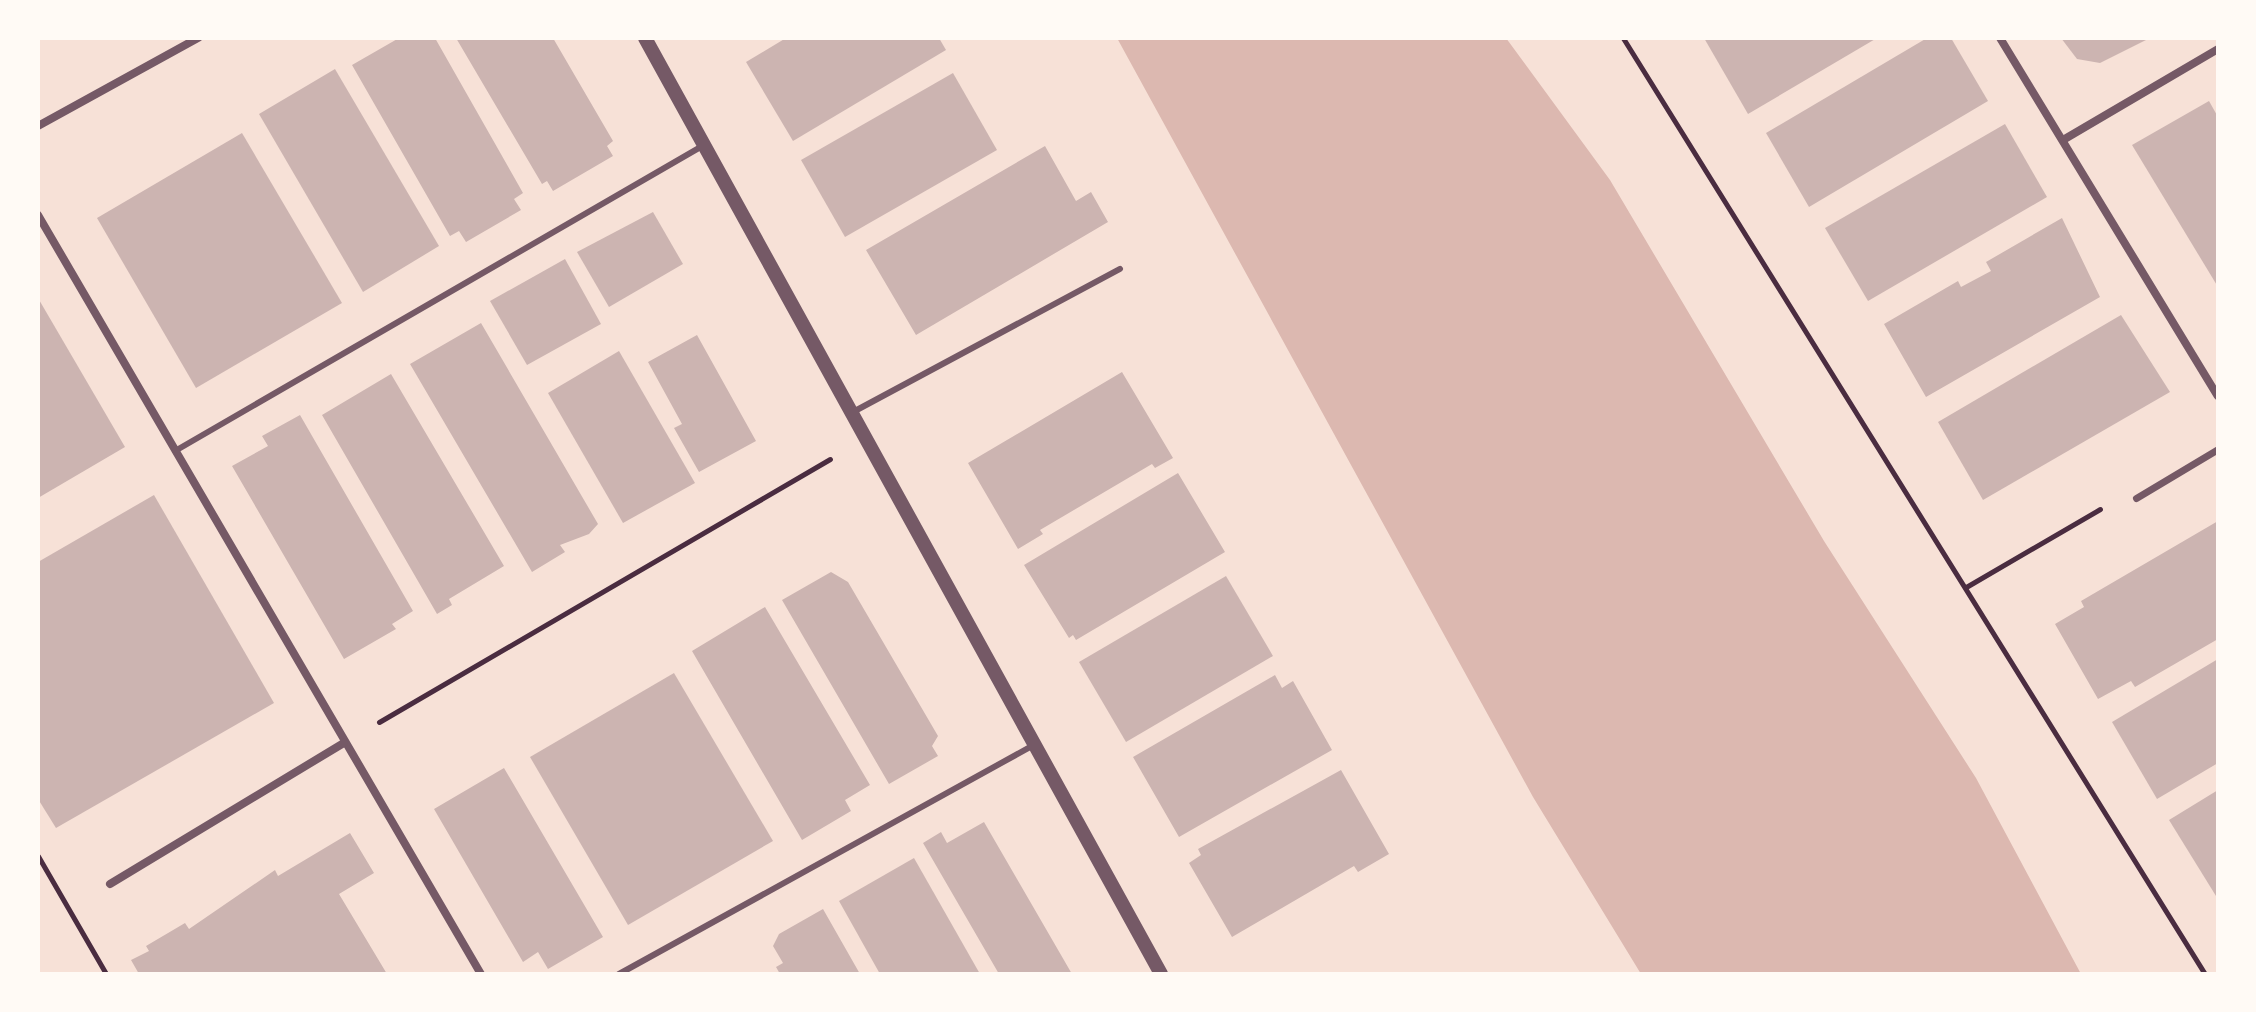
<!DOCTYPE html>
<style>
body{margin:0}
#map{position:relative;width:2256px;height:1012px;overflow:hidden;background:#f7e1d7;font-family:Montserrat,sans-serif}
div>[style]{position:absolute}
.water>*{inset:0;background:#dcb8b0}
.building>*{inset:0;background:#ccb4b1}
.path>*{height:5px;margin:-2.5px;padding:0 2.5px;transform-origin:2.5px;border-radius:2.5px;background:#4a2c40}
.service>*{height:6px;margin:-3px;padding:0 3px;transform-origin:3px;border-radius:3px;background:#755966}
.pedestrian>*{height:7px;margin:-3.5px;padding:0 3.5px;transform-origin:3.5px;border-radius:3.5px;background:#755966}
.minor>*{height:8px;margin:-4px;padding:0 4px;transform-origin:4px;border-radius:4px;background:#755966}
.tertiary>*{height:14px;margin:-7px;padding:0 7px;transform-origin:7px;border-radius:7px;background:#755966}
span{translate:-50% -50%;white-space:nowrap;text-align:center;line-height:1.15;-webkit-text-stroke:7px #fffaf5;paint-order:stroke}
.frame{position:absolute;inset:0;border:40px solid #fffaf5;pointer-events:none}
</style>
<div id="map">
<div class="water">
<i style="clip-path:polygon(1117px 38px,1506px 38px,1610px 180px,1824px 541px,1976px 778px,2081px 974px,1641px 974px,1533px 797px)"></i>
</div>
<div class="building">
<i style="clip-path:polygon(399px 38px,435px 38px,523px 193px,514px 199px,521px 210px,466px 242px,459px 231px,450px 236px,352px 65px)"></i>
<i style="clip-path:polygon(456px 38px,553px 38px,613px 141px,607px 146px,613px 156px,553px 191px,547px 181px,542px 184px)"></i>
<i style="clip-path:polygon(786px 38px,939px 38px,946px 50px,793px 141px,746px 62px)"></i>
<i style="clip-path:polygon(1704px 38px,1877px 38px,1748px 114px)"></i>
<i style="clip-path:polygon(1927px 38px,1951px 38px,1988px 101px,1809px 207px,1766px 133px)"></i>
<i style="clip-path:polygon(2061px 38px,2150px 38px,2100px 63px,2077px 59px)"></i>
<i style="clip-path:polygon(335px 69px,439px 246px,363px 292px,259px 114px)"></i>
<i style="clip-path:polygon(953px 73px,997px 150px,845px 237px,801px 160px)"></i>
<i style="clip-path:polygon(2209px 101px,2218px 117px,2218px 287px,2132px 145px)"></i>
<i style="clip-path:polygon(2005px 124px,2047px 197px,1868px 301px,1825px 228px)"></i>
<i style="clip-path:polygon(242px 133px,342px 303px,196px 388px,97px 218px)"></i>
<i style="clip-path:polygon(1045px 146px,1076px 201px,1091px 192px,1108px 222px,916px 335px,866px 250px)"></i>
<i style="clip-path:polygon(653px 212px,683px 264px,609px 307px,577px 252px)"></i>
<i style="clip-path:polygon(2062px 218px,2100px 297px,1926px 397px,1884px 324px,1958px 281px,1961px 287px,1991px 271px,1986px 262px)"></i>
<i style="clip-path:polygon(565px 259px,601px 324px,527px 365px,490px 301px)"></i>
<i style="clip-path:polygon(38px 298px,125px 447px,38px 498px)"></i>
<i style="clip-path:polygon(2121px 315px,2170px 392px,1983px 500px,1938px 422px)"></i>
<i style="clip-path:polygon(481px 323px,598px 524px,589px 534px,560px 545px,565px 552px,532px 572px,410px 364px)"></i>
<i style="clip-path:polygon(697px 335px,756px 441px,699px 472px,674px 428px,682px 424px,648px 362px)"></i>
<i style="clip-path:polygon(619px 351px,695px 483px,623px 523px,548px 393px)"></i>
<i style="clip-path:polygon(1122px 372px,1173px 458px,1155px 468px,1152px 464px,1040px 530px,1043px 534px,1018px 549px,968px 463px)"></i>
<i style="clip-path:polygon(391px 374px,504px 566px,449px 599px,452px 605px,437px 614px,322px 415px)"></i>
<i style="clip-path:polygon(300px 415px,413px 611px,392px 624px,396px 629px,344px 659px,232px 466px,268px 446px,262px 436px)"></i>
<i style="clip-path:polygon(1178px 473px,1225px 552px,1076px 640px,1073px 635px,1069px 638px,1024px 565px)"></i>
<i style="clip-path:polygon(154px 495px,274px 703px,56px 828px,38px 799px,38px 562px)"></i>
<i style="clip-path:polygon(2218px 521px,2218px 639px,2135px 687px,2131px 681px,2098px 699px,2055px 624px,2084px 607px,2081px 601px)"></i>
<i style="clip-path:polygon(831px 572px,848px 582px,938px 736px,932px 746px,938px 756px,889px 784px,782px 600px)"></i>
<i style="clip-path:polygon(1226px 576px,1273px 656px,1126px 742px,1079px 662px)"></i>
<i style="clip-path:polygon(765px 607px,870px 785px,845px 800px,851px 811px,802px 840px,692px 651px)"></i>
<i style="clip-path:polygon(2218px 659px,2218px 763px,2157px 799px,2112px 722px)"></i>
<i style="clip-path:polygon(674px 673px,773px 841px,628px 925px,530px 757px)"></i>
<i style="clip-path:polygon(1275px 675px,1282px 688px,1293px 681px,1332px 750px,1179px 837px,1133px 757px)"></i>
<i style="clip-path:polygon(504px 768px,603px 937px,548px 969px,538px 952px,523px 962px,434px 809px)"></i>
<i style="clip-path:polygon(1341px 770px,1389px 854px,1358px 872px,1354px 866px,1232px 937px,1189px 863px,1201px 855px,1198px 849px)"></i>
<i style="clip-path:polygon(2218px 790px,2218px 895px,2216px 896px,2169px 820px)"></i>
<i style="clip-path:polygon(984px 822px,1072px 974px,999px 974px,923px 843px,941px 832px,947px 843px)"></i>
<i style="clip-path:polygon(350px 833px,374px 873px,339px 894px,387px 974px,139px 974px,131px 960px,149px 951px,146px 946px,185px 923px,189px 929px,275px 870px,278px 876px)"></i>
<i style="clip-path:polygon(914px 858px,980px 974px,880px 974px,839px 901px)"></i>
<i style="clip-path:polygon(823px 909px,860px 974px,780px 974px,776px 967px,783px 963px,773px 946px,779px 934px)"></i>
</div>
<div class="path">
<i style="left:1623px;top:38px;width:1102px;rotate:58.13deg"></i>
<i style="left:1966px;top:587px;width:155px;rotate:-30.2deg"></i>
<i style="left:379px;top:722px;width:522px;rotate:-30.25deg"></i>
<i style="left:38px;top:856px;width:136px;rotate:60deg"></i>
</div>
<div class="service">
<i style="left:853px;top:412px;width:303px;rotate:-28.2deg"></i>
<i style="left:175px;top:451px;width:611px;rotate:-30.05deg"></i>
<i style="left:619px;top:974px;width:475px;rotate:-28.9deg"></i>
</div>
<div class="pedestrian">
<i style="left:2136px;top:498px;width:96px;rotate:-30.9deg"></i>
</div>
<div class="minor">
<i style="left:2000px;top:38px;width:419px;rotate:58.7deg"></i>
<i style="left:38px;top:126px;width:183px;rotate:-28.8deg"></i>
<i style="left:2063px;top:140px;width:180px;rotate:-30.4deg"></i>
<i style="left:38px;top:215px;width:879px;rotate:59.73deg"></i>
<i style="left:110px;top:884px;width:273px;rotate:-31.1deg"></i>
</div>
<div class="tertiary">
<i style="left:645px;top:38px;width:1069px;rotate:61.13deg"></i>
</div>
<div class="frame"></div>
</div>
